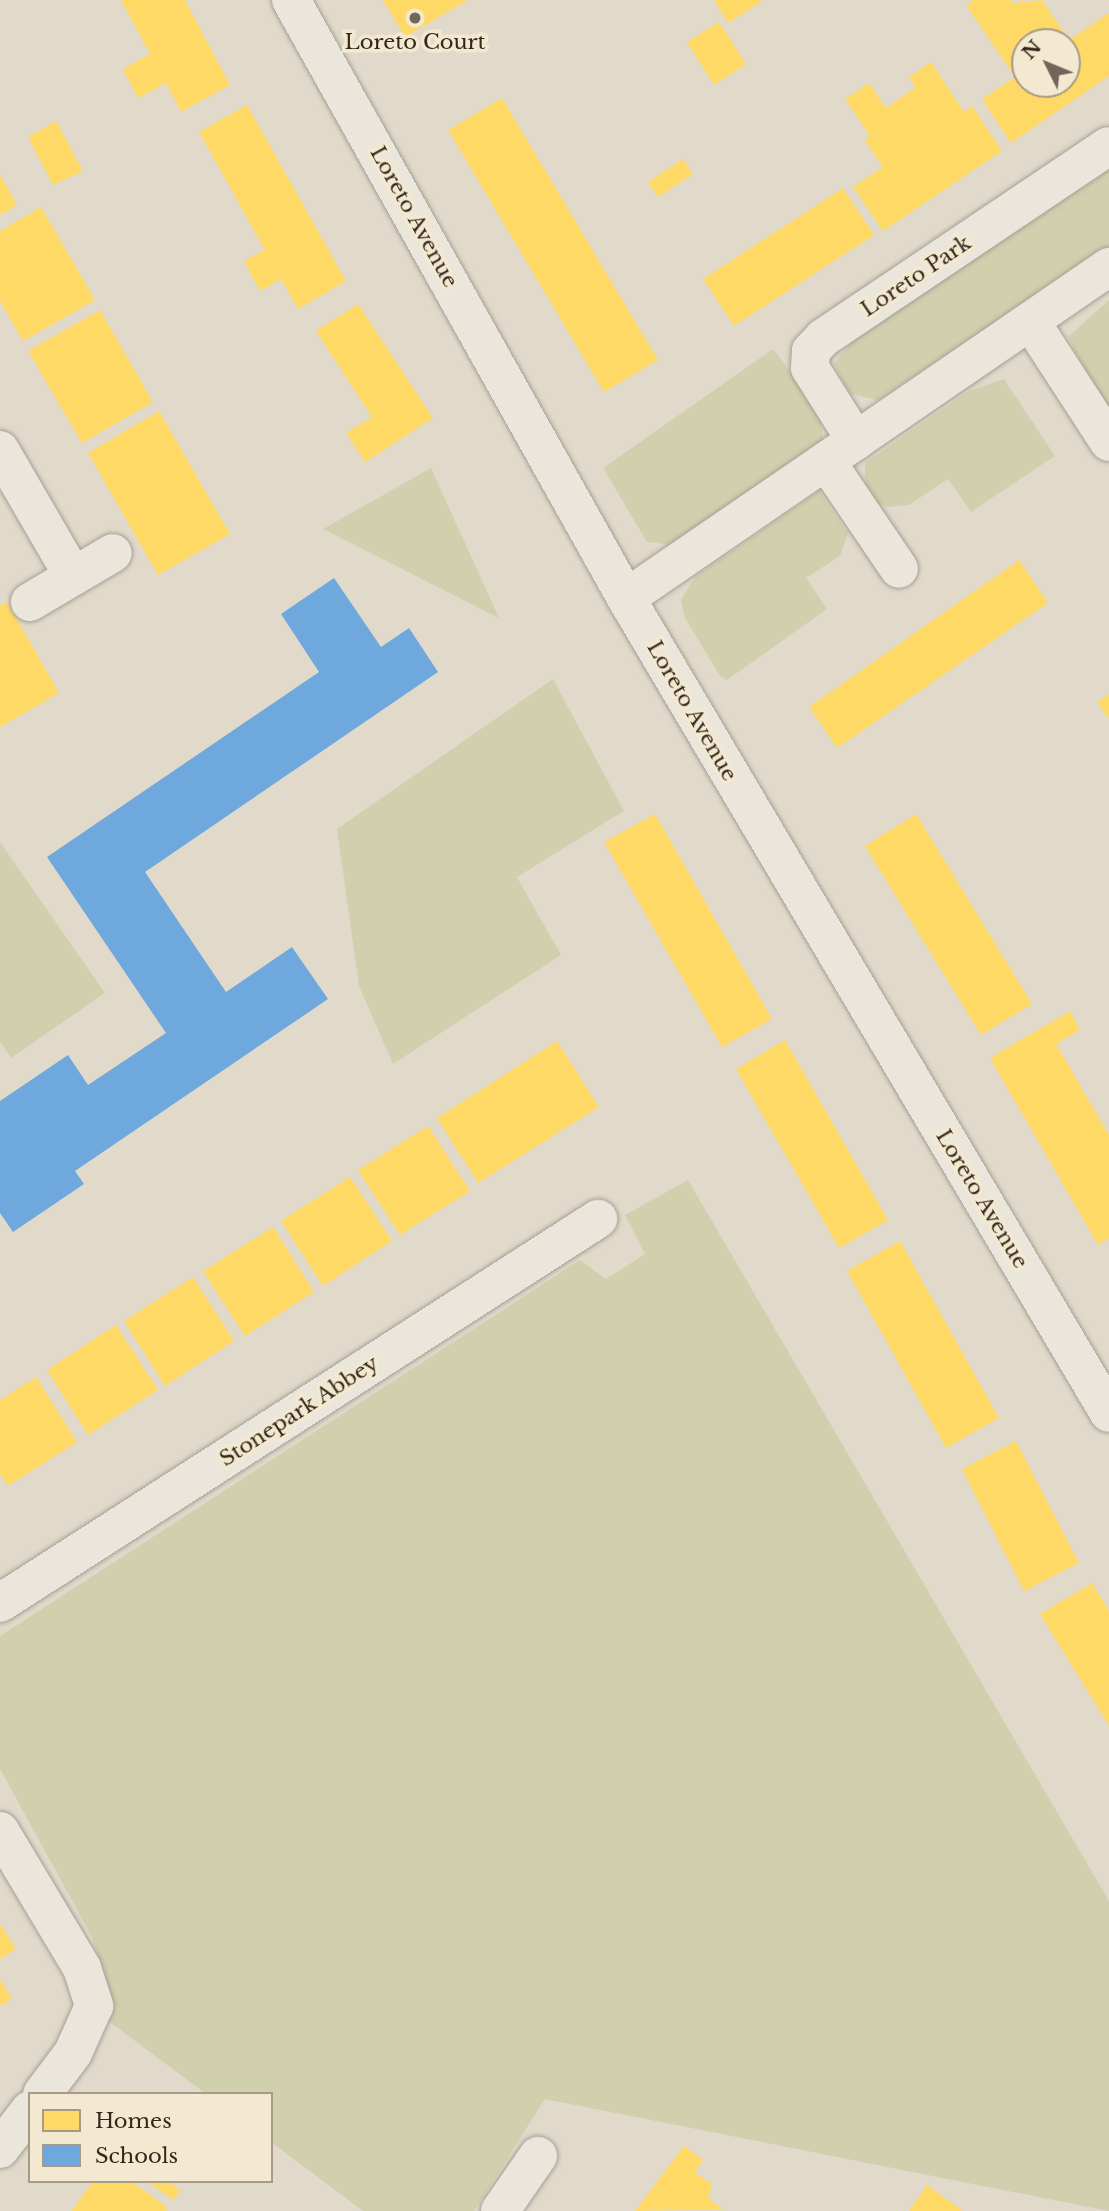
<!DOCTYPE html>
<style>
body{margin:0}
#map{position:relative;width:1109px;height:2211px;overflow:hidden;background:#e1dacb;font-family:"Libre Baskerville",serif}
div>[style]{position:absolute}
.green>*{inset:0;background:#d1d0ae}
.homes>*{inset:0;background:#ffd966}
.schools>*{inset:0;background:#6fa8dc}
.roads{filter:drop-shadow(0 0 2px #a69f95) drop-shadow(0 0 2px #a69f95)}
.street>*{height:38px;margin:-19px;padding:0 19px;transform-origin:19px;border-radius:19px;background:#eae6dc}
.dots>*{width:19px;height:19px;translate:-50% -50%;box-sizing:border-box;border:4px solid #f3e8d0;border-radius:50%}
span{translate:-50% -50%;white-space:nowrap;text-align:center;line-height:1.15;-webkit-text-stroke:7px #f3e8d0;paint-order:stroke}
.poi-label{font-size:21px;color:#34281d}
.street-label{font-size:21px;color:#34281d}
.legend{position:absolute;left:28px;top:2092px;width:245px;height:91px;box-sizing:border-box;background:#f3e8d0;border:2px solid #a79b88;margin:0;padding:9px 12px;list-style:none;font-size:21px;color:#34281d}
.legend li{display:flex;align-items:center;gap:14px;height:35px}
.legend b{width:35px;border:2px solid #a79b88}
.north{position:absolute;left:1011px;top:28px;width:70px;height:70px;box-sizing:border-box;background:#f3e8d0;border:2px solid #a79b88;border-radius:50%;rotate:313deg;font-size:19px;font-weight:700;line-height:28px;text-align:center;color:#34281d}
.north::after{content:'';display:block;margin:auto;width:24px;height:32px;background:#71665a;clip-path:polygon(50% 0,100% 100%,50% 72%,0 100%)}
</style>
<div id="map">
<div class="green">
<i style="clip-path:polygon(1109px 170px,1109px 247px,878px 400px,850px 394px,834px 364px,854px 338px)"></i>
<i style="clip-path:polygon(1109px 300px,1109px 414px,1068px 337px)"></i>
<i style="clip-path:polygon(773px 349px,819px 409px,824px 447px,672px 545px,647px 542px,603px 468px)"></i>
<i style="clip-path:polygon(1004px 379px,1055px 456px,971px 512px,948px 479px,909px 505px,888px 507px,874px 502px,865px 487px,865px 463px,969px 391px)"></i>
<i style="clip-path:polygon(431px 468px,499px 618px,323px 529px)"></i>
<i style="clip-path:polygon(819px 491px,848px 534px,840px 556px,806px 578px,827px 609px,727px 680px,720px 676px,685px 618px,681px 600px,695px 577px)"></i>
<i style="clip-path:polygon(553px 679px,624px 811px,517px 877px,561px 955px,393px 1064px,359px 986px,337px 829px)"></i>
<i style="clip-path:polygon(0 842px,105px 993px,11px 1058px,0 1041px)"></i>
<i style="clip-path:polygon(688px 1180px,1109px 1901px,1109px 2211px,545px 2099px,474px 2211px,363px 2211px,271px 2142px,271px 2094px,206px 2094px,111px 2023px,107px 1988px,92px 1937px,0 1769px,0 1636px,580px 1260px,606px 1279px,645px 1254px,625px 1215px)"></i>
</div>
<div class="homes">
<i style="clip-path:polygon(121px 0,185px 0,230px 85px,181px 112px,166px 83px,138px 98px,123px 69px,150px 54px)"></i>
<i style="clip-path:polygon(383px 0,468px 0,405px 37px)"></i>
<i style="clip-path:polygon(714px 0,760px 0,761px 2px,728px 23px)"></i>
<i style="clip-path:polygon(evenodd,973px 0,1011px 0,1012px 3px,1042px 0,1069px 40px,1109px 13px,1109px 76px,1011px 143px,982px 99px,1015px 77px,966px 5px,973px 0,1025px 42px,1067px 42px,1067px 84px,1025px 84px,1025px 42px)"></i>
<i style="clip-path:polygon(719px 22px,746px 64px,714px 85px,687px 42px)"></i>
<i style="clip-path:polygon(931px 62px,964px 112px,972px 106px,1002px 151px,883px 231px,853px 187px,883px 167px,864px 139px,870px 136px,845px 99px,869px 83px,886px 108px,916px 87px,909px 77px)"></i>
<i style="clip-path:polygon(502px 98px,658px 360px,604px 392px,448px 130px)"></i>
<i style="clip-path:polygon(247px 105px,346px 281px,298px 309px,281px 279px,260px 291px,244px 261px,265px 250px,199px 132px)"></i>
<i style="clip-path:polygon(56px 121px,83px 171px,53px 185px,28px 137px)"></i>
<i style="clip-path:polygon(683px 159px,693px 174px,658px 197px,648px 182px)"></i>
<i style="clip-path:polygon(0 175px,17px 205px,0 215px)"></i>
<i style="clip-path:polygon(843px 188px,874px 235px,734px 326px,703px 279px)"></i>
<i style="clip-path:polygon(41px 207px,95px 300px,23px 341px,0 301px,0 231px)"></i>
<i style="clip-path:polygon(358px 304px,433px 418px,365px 462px,346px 433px,372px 417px,316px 331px)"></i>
<i style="clip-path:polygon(100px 310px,153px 402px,82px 443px,28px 351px)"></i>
<i style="clip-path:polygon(159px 411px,230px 534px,158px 575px,88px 453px)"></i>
<i style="clip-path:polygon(1019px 560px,1048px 603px,837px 748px,809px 707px)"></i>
<i style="clip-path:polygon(7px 602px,59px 693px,0 727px,0 606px)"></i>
<i style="clip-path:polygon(1109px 694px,1109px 719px,1097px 702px)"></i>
<i style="clip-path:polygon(655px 814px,772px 1019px,722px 1047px,604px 842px)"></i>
<i style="clip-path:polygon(916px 814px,1032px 1004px,981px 1035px,865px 846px)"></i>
<i style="clip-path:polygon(1070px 1011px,1080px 1030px,1056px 1044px,1109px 1135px,1109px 1238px,1098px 1245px,990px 1058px)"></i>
<i style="clip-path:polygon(785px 1040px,888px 1220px,839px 1248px,736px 1069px)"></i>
<i style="clip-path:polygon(557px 1041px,599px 1107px,478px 1183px,437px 1118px)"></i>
<i style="clip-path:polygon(428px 1126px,470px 1191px,400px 1235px,358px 1170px)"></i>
<i style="clip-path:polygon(350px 1177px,392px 1241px,323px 1286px,281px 1221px)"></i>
<i style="clip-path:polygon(273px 1227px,314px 1292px,245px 1336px,203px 1271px)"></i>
<i style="clip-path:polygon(900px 1241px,999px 1418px,946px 1448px,847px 1271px)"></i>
<i style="clip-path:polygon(193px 1277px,234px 1341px,165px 1386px,124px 1321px)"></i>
<i style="clip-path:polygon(116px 1325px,158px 1390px,88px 1435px,47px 1370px)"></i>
<i style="clip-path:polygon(36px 1377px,77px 1442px,8px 1486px,0 1474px,0 1400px)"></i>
<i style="clip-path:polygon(1016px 1441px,1079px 1563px,1024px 1591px,962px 1469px)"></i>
<i style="clip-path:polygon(1092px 1583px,1109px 1611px,1109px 1726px,1040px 1614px)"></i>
<i style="clip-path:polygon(0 1924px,16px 1949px,0 1959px)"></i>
<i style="clip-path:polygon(0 1979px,12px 1999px,0 2006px)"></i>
<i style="clip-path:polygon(684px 2146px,703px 2160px,695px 2172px,712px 2185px,708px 2198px,723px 2209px,635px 2211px)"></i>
<i style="clip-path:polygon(93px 2181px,131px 2181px,168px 2208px,166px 2211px,72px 2211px)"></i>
<i style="clip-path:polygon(147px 2181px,177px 2181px,173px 2186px,181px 2191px,173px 2200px)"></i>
<i style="clip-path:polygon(927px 2185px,963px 2211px,909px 2211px)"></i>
</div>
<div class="schools">
<i style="clip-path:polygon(334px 578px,381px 647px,409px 628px,438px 672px,145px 872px,226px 992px,292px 947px,328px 999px,75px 1171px,84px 1184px,13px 1232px,0 1213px,0 1101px,68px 1055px,88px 1085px,166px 1033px,47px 857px,319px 672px,281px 614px)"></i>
</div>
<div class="roads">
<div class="street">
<i style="left:291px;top:0;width:685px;rotate:60.74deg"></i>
<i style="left:626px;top:598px;width:947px;rotate:59.35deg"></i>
<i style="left:1031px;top:322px;width:143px;rotate:57deg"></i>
<i style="left:856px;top:441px;width:86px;rotate:-122.2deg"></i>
<i style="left:810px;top:368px;width:17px;rotate:-87deg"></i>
<i style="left:811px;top:351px;width:18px;rotate:-47deg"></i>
<i style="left:823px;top:338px;width:344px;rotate:-33.9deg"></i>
<i style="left:0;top:450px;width:146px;rotate:59.9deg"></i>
<i style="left:826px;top:461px;width:130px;rotate:55.9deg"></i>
<i style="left:626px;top:598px;width:586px;rotate:-34.42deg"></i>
<i style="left:30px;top:602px;width:96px;rotate:-30.6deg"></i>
<i style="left:0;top:1603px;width:711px;rotate:-32.71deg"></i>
<i style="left:0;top:1831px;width:160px;rotate:59.1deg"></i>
<i style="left:82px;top:1968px;width:40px;rotate:72deg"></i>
<i style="left:94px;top:2006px;width:51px;rotate:114.1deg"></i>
<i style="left:73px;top:2053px;width:51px;rotate:127.1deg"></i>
<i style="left:0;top:2149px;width:49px;rotate:-52.4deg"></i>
<i style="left:500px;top:2211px;width:67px;rotate:-55.4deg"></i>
</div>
</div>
<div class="dots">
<i style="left:415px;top:18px;background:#71665a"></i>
</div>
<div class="poi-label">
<span style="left:415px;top:42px">Loreto Court</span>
</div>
<div class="street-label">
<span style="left:414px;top:217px;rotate:61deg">Loreto Avenue</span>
<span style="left:916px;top:276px;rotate:-34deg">Loreto Park</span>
<span style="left:692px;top:711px;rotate:60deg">Loreto Avenue</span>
<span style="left:982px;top:1199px;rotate:59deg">Loreto Avenue</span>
<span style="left:299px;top:1411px;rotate:-33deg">Stonepark Abbey</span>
</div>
<ul class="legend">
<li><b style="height:19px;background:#ffd966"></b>Homes</li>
<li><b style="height:19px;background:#6fa8dc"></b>Schools</li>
</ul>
<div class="north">N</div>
</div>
